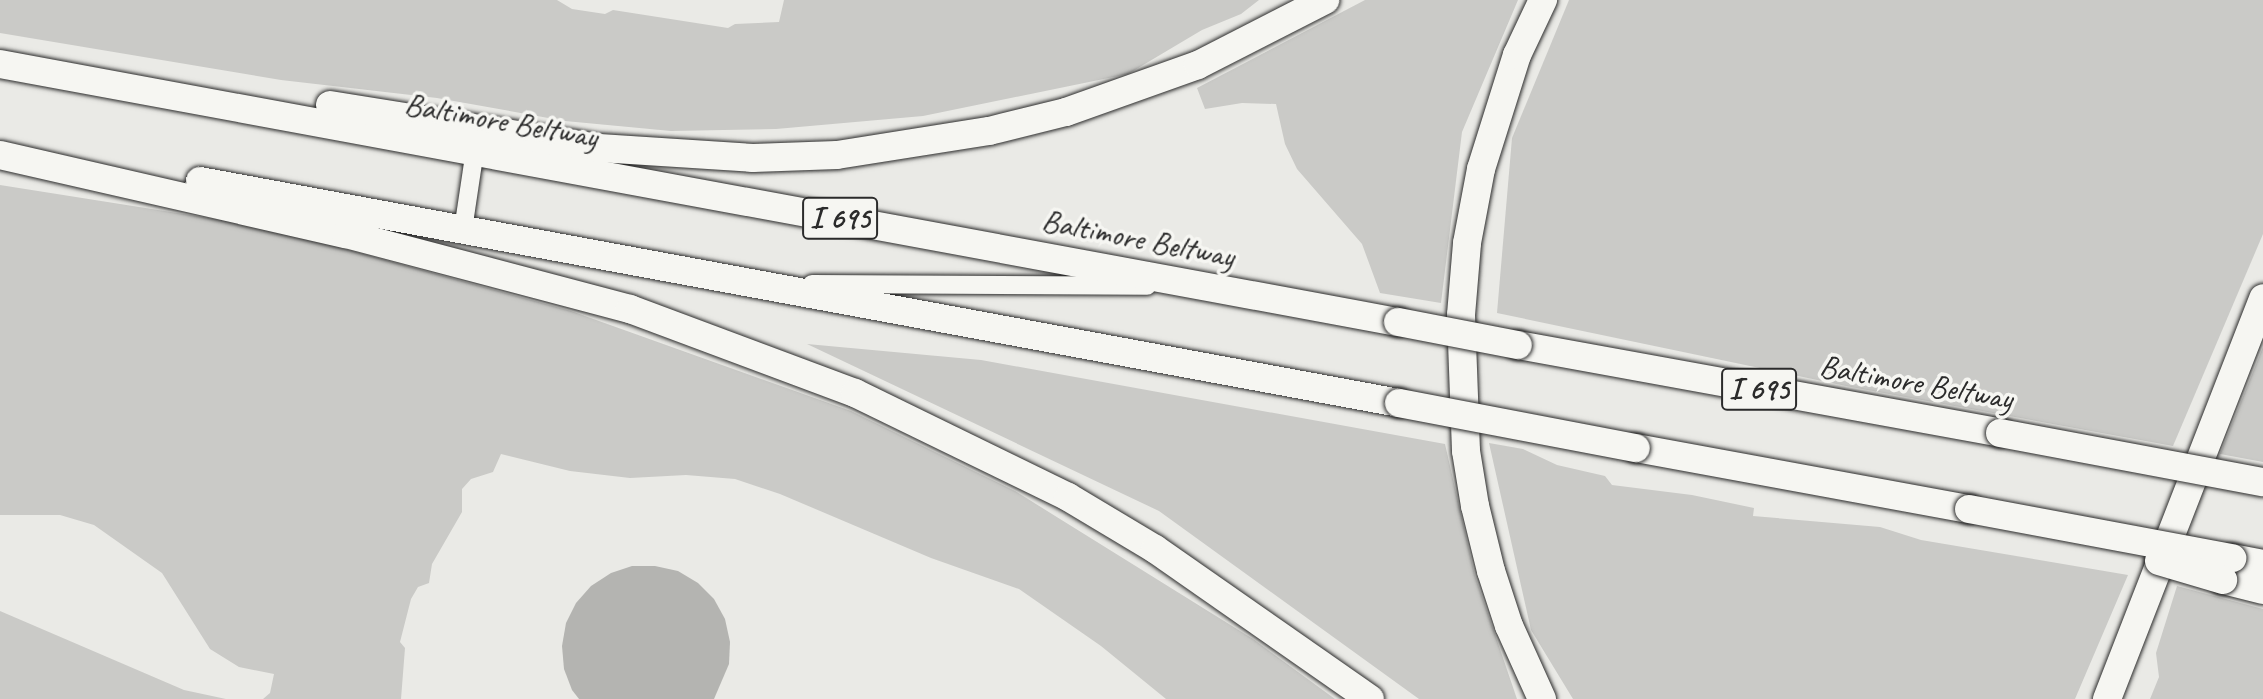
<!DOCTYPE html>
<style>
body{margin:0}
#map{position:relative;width:2263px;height:699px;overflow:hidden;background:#eaeae6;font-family:Caveat,sans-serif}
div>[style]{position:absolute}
.green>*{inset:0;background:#cacac7}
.building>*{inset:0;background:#b4b4b1}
.roads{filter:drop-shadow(0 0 2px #2b2b2b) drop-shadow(0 0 2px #2b2b2b)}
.minor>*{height:18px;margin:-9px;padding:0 9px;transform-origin:9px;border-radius:9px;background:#f6f6f2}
.highway>*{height:28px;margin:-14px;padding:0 14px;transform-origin:14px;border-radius:14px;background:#f6f6f2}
.bridges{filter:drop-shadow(0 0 2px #2b2b2b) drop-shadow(0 0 2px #2b2b2b)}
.highway-bridge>*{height:28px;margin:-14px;padding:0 14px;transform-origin:14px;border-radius:14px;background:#f6f6f2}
span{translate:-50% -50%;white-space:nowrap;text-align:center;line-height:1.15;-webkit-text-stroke:7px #f6f6f2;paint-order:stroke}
.shield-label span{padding:2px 6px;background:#f6f6f2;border:2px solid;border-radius:6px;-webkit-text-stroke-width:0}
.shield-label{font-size:30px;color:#2b2b2b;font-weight:700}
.street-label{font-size:32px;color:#2b2b2b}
</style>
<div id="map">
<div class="green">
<i style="clip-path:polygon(0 0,557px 0,572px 9px,605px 14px,613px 10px,728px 28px,735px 24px,779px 22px,784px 0,1259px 0,1241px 14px,1202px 30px,1128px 74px,923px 116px,776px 129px,671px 131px,565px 121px,437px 98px,281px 80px,0 33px)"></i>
<i style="clip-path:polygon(1365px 0,1518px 0,1462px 132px,1441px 303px,1380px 293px,1362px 244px,1297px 169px,1285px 144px,1276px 104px,1242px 103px,1205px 109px,1197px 88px)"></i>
<i style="clip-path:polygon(1569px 0,2263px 0,2263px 234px,2173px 446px,1851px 387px,1497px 313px,1512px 138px)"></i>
<i style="clip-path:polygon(0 185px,265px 227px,571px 311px,851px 411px,1015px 491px,1253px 639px,1335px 699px,1166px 699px,1101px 646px,1019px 589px,931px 558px,780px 494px,735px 479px,686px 475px,630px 478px,570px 471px,501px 454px,493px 472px,471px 479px,462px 489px,462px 512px,432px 564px,429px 583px,418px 587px,411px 599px,400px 642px,405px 648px,401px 699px,263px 699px,270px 693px,274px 674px,239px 667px,210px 649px,162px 573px,94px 525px,60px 515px,0 515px)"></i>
<i style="clip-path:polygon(807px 344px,981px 360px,1445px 444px,1475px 576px,1517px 699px,1419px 699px,1159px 511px)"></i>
<i style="clip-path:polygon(2263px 347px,2263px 462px,2220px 454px)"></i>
<i style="clip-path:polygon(1489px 443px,1523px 449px,1557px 465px,1605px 476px,1612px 485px,1692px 495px,1754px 508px,1753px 516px,1880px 527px,1921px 540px,2128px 575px,2075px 699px,1573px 699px,1531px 630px)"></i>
<i style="clip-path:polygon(2177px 586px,2263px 609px,2263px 699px,2150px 699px,2159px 677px,2156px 653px)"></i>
<i style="clip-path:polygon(0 611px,184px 690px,226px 699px,0 699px)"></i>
</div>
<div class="building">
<i style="clip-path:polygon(632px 566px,655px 566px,678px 571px,698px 583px,714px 599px,725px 619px,730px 642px,729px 664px,714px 699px,579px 699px,572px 690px,564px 669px,562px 646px,566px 623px,576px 603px,591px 586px,611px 573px)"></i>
</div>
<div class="roads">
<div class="minor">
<i style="left:463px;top:230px;width:81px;rotate:-81.5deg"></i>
<i style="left:812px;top:284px;width:335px;rotate:0.3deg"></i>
</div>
<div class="highway">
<i style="left:0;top:64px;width:1422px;rotate:10.46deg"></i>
<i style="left:330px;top:105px;width:272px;rotate:9.1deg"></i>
<i style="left:599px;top:148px;width:154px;rotate:3.7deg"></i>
<i style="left:753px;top:158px;width:84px;rotate:-2deg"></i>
<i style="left:837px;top:155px;width:154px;rotate:-9deg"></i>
<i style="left:989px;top:131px;width:79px;rotate:-13.9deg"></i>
<i style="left:1066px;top:112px;width:140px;rotate:-19.6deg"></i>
<i style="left:1198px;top:65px;width:143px;rotate:-27.1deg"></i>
<i style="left:0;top:155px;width:355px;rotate:12.9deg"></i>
<i style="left:346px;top:234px;width:294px;rotate:14.8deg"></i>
<i style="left:630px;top:309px;width:240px;rotate:20.5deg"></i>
<i style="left:855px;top:393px;width:237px;rotate:26deg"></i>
<i style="left:1068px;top:497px;width:101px;rotate:30.9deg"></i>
<i style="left:1155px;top:549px;width:262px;rotate:34.9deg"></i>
<i style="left:200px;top:181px;width:1219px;rotate:10.49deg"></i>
<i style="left:1518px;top:345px;width:490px;rotate:10.3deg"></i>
<i style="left:1636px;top:448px;width:339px;rotate:10.4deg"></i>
<i style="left:2232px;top:558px;width:32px;rotate:11deg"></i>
<i style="left:2223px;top:580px;width:41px;rotate:14deg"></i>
<i style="left:1542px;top:699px;width:80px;rotate:-114.3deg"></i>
<i style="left:1509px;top:626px;width:58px;rotate:-108.1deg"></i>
<i style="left:1491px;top:571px;width:67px;rotate:-103.8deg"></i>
<i style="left:1475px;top:506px;width:56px;rotate:-99.3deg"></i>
<i style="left:1466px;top:451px;width:136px;rotate:-92.1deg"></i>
<i style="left:1461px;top:315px;width:72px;rotate:-85.2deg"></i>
<i style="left:1467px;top:243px;width:75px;rotate:-79.3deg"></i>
<i style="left:1481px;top:169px;width:120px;rotate:-72.5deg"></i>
<i style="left:1517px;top:55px;width:61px;rotate:-64.7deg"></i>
<i style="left:2107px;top:699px;width:430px;rotate:-68.7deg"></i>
</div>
</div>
<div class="bridges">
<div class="highway-bridge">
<i style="left:1398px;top:322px;width:122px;rotate:10.9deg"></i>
<i style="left:1399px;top:403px;width:241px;rotate:10.8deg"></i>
<i style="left:2000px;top:433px;width:267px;rotate:10.6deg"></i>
<i style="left:1969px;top:509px;width:268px;rotate:10.6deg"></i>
<i style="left:2159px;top:561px;width:67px;rotate:16.5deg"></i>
</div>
</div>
<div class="shield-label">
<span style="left:840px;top:218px">I 695</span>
<span style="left:1759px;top:389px">I 695</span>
</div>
<div class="street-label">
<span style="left:501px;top:121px;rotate:10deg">Baltimore Beltway</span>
<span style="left:1138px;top:239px;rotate:11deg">Baltimore Beltway</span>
<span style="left:1916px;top:383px;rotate:10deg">Baltimore Beltway</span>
</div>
</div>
